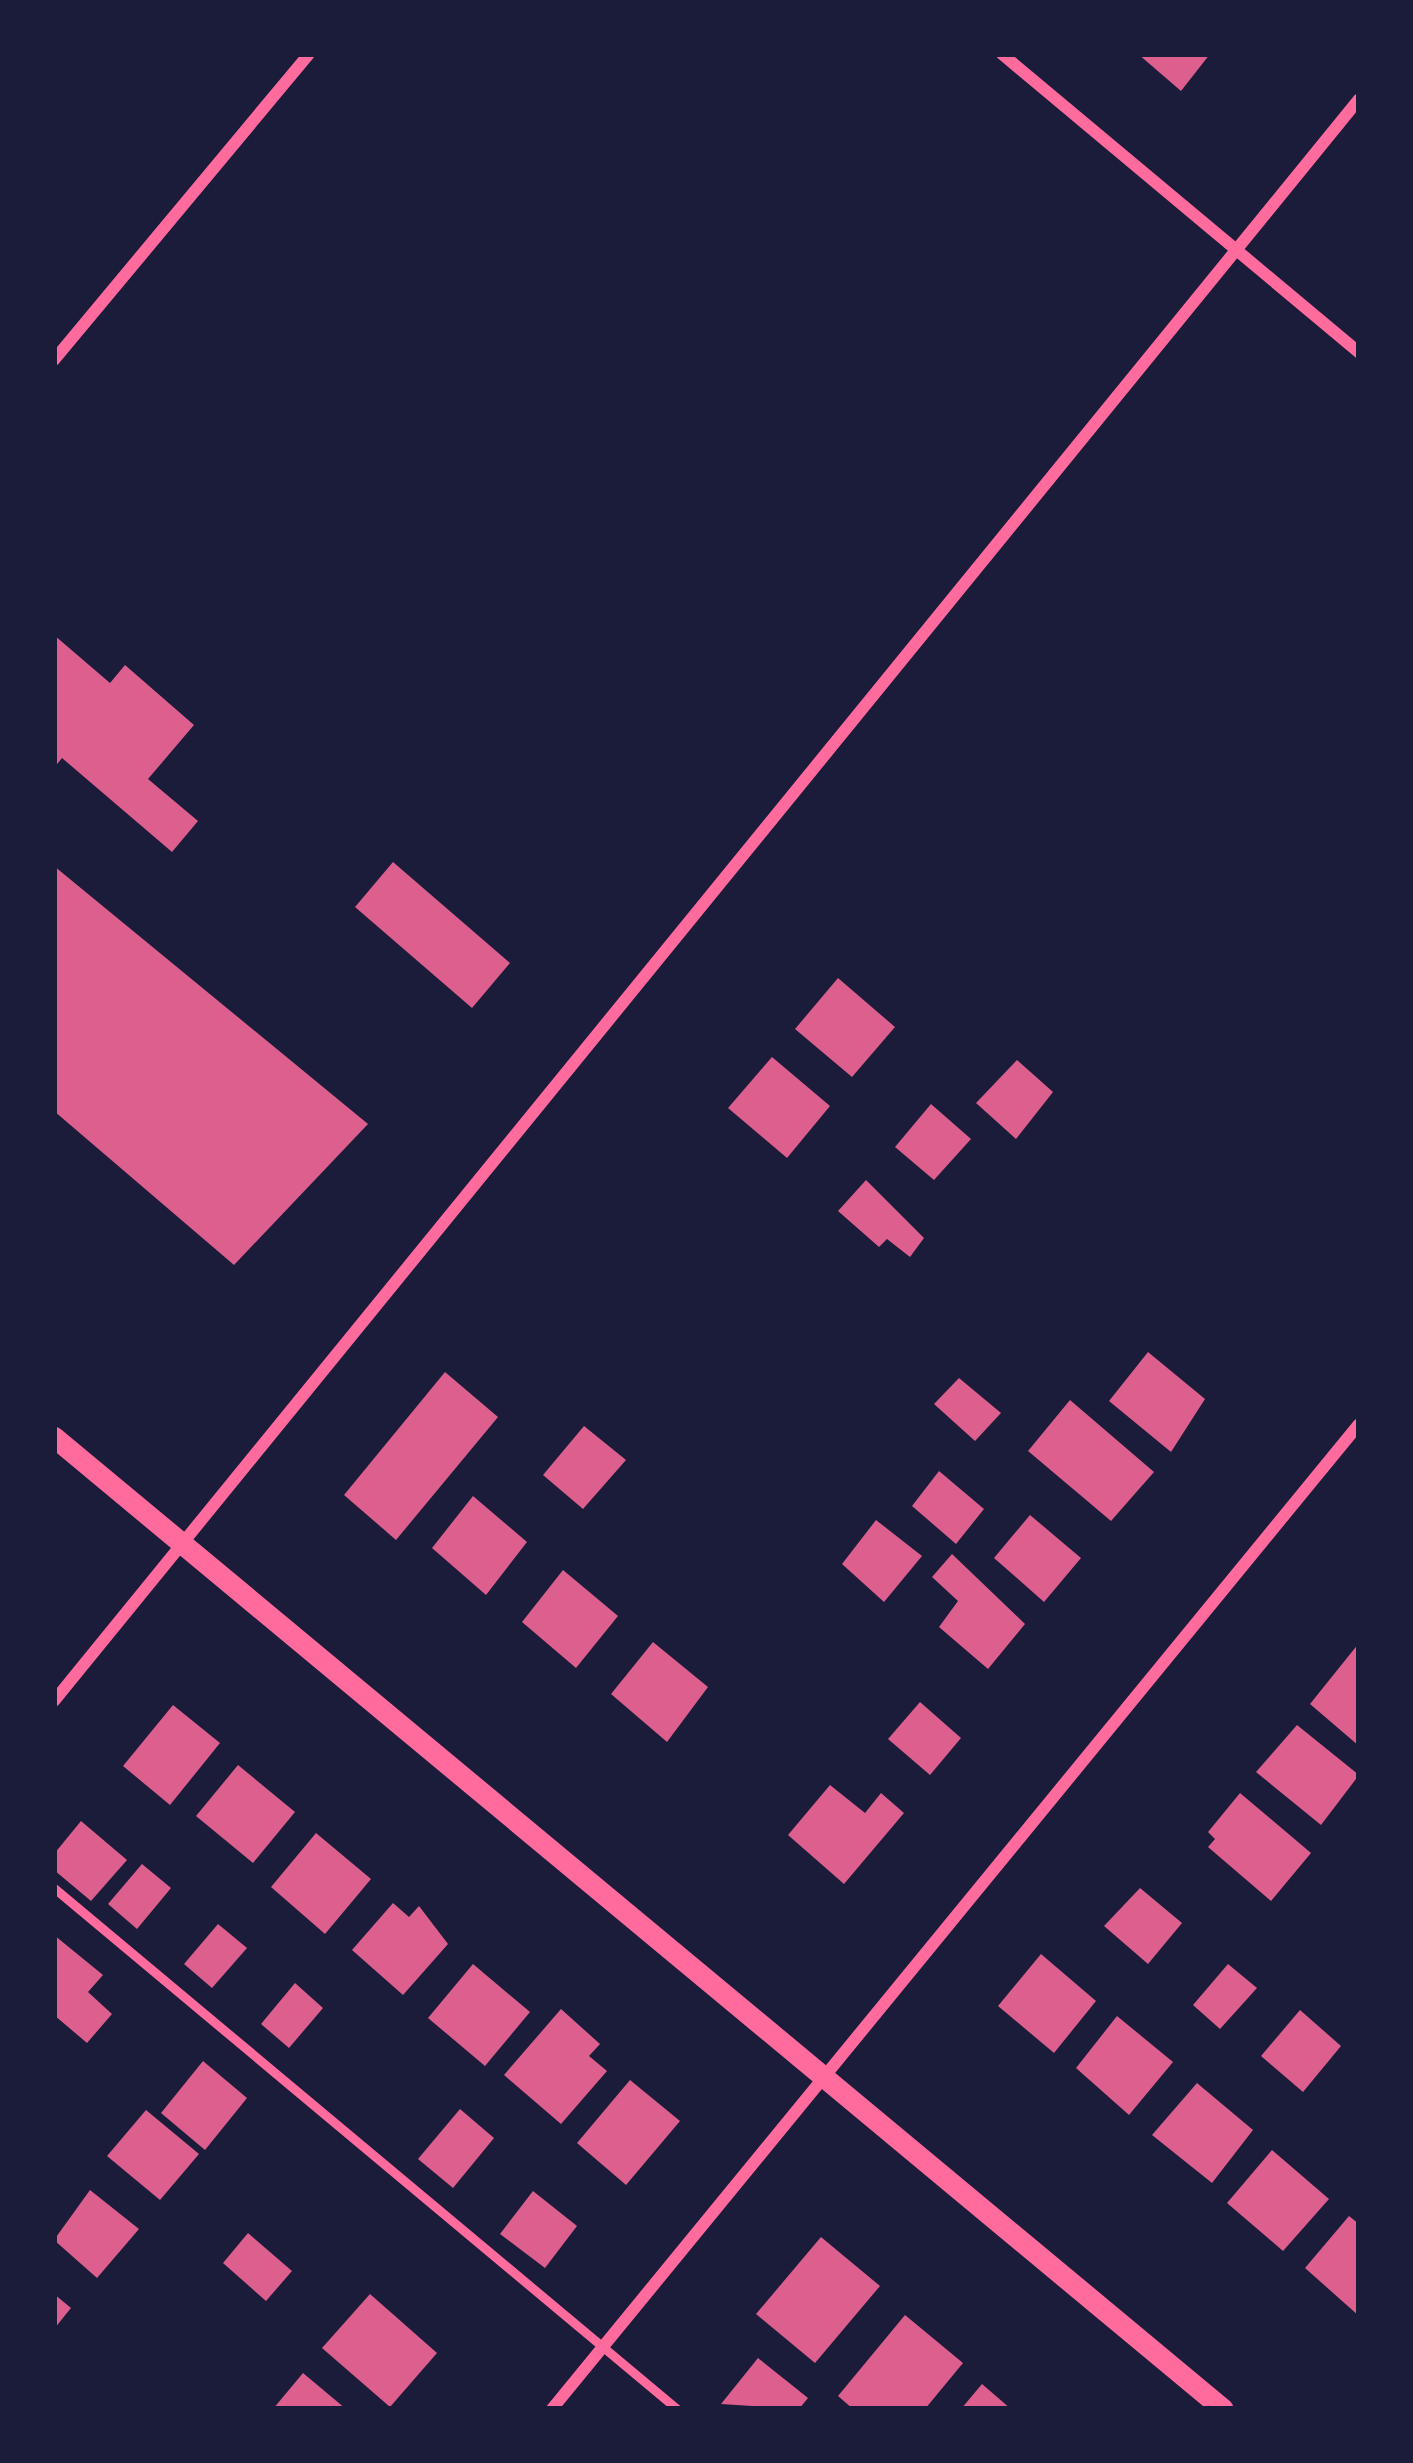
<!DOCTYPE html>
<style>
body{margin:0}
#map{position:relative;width:1413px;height:2463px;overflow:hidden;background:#1b1b3a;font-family:Spectral,serif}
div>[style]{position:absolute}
.building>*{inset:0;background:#dd5f8e}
.service>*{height:9px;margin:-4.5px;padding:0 4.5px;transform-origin:4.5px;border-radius:4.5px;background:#ff6b9d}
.minor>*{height:12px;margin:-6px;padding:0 6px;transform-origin:6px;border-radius:6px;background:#ff6b9d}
.tertiary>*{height:21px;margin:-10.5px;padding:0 10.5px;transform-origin:10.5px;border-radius:10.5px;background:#ff6b9d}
span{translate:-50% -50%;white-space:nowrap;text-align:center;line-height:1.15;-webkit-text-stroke:12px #1b1b3a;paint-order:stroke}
.frame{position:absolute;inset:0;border:57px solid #1b1b3a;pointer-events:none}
</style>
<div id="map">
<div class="building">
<i style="clip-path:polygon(1138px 54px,1210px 54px,1181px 91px)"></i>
<i style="clip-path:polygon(54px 635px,110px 683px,125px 665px,194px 725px,148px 779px,198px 821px,172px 852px,62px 758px,54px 768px)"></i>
<i style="clip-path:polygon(393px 862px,510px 963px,472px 1008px,355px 907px)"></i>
<i style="clip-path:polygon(54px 866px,368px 1124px,234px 1265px,54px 1111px)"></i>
<i style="clip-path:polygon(838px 978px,895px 1027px,852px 1077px,795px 1029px)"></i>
<i style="clip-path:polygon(772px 1057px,830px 1106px,787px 1158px,728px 1108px)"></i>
<i style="clip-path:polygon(1017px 1060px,1053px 1092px,1016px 1139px,976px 1103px)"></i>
<i style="clip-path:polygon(931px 1104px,971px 1139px,934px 1180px,895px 1147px)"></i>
<i style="clip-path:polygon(866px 1180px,924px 1238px,910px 1257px,887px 1239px,879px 1247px,838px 1211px)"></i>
<i style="clip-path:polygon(1148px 1352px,1205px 1399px,1171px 1452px,1109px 1401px)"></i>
<i style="clip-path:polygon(445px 1372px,498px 1417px,396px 1540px,344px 1495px)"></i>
<i style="clip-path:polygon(959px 1378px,1001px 1413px,975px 1441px,934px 1404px)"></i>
<i style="clip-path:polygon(1070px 1400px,1154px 1472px,1111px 1521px,1028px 1451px)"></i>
<i style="clip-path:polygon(584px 1426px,626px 1460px,583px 1509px,543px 1475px)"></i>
<i style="clip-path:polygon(939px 1471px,984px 1509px,956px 1544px,912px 1506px)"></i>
<i style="clip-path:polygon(473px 1496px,527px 1542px,486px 1595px,432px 1548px)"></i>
<i style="clip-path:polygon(1030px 1515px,1081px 1558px,1044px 1602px,994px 1558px)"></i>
<i style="clip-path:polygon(876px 1520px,922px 1556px,884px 1602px,842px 1564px)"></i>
<i style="clip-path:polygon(952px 1554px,1025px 1624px,988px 1669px,939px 1627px,958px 1601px,932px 1577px)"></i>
<i style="clip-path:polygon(563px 1570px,618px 1616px,576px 1668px,522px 1622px)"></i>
<i style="clip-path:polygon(653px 1642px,708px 1687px,667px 1742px,611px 1694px)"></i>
<i style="clip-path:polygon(1359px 1643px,1359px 1746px,1310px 1704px)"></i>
<i style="clip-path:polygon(920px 1702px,961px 1738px,930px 1775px,888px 1739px)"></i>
<i style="clip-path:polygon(173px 1705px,220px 1743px,170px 1805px,123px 1766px)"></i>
<i style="clip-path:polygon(1297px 1725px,1359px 1775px,1321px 1825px,1256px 1772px)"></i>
<i style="clip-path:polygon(238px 1765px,295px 1812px,253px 1863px,196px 1816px)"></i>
<i style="clip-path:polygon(830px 1785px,865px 1813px,881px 1793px,904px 1813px,844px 1884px,788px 1835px)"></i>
<i style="clip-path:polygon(1240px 1793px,1311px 1853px,1271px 1901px,1208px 1847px,1215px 1839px,1208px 1832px)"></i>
<i style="clip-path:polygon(81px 1821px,127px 1860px,91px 1901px,54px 1870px,54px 1854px)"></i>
<i style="clip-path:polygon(316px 1833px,371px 1879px,325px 1934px,271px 1887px)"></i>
<i style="clip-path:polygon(142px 1864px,171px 1888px,137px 1929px,108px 1904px)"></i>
<i style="clip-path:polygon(1140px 1888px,1182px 1923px,1148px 1964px,1104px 1926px)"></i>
<i style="clip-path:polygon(393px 1903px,409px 1917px,419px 1906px,448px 1944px,403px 1995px,352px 1950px)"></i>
<i style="clip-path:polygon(218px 1924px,247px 1948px,212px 1988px,184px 1964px)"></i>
<i style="clip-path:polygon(54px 1935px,103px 1975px,88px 1992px,112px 2014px,87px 2043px,54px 2015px)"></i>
<i style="clip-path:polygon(1041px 1954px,1096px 2001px,1054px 2053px,998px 2006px)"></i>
<i style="clip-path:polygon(473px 1964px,530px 2012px,485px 2066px,428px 2018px)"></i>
<i style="clip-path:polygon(1228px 1964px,1257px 1988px,1220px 2029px,1193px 2005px)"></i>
<i style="clip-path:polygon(295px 1983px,323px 2008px,289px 2048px,261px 2024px)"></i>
<i style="clip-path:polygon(561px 2009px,600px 2044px,589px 2056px,607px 2071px,561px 2124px,504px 2075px)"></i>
<i style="clip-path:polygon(1300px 2010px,1341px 2046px,1303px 2092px,1261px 2056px)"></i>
<i style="clip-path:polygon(1117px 2016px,1173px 2062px,1129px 2115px,1076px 2068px)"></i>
<i style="clip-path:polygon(203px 2061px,247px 2098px,205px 2150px,161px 2113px)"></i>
<i style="clip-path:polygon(630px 2080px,680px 2121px,626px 2185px,577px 2143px)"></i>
<i style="clip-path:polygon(1197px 2083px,1253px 2130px,1212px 2183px,1152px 2135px)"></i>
<i style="clip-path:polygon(460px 2109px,494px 2138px,453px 2188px,418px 2159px)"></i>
<i style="clip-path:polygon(146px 2110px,199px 2154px,160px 2200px,107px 2156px)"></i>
<i style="clip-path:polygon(1272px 2150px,1329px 2199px,1283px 2251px,1227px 2203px)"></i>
<i style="clip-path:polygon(90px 2190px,139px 2229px,97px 2278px,54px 2240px)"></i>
<i style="clip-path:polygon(533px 2191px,577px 2226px,545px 2268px,500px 2234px)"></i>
<i style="clip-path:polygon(1349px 2216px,1359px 2224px,1359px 2316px,1305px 2268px)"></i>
<i style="clip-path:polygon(248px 2233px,292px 2271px,266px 2301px,223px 2263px)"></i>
<i style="clip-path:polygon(821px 2237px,880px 2286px,815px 2363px,756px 2314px)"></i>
<i style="clip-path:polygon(54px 2294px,71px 2308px,54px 2329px)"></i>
<i style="clip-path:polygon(370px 2294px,437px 2353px,390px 2407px,322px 2348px)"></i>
<i style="clip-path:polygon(905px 2315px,963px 2363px,925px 2409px,853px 2409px,838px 2396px)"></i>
<i style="clip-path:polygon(758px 2358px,808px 2398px,799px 2409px,721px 2404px)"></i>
<i style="clip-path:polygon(303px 2373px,346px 2409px,273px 2409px)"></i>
<i style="clip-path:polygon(982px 2384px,1011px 2409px,961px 2409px)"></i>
</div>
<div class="service">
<i style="left:54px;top:1888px;width:812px;rotate:39.9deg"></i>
</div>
<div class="minor">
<i style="left:1002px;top:54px;width:466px;rotate:39.9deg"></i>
<i style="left:54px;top:360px;width:398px;rotate:-50.2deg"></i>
<i style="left:54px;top:1701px;width:2066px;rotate:-50.83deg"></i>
<i style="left:552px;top:2409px;width:1273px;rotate:-50.67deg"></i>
</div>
<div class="tertiary">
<i style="left:54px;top:1437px;width:1520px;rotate:39.74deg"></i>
</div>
<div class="frame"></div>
</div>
